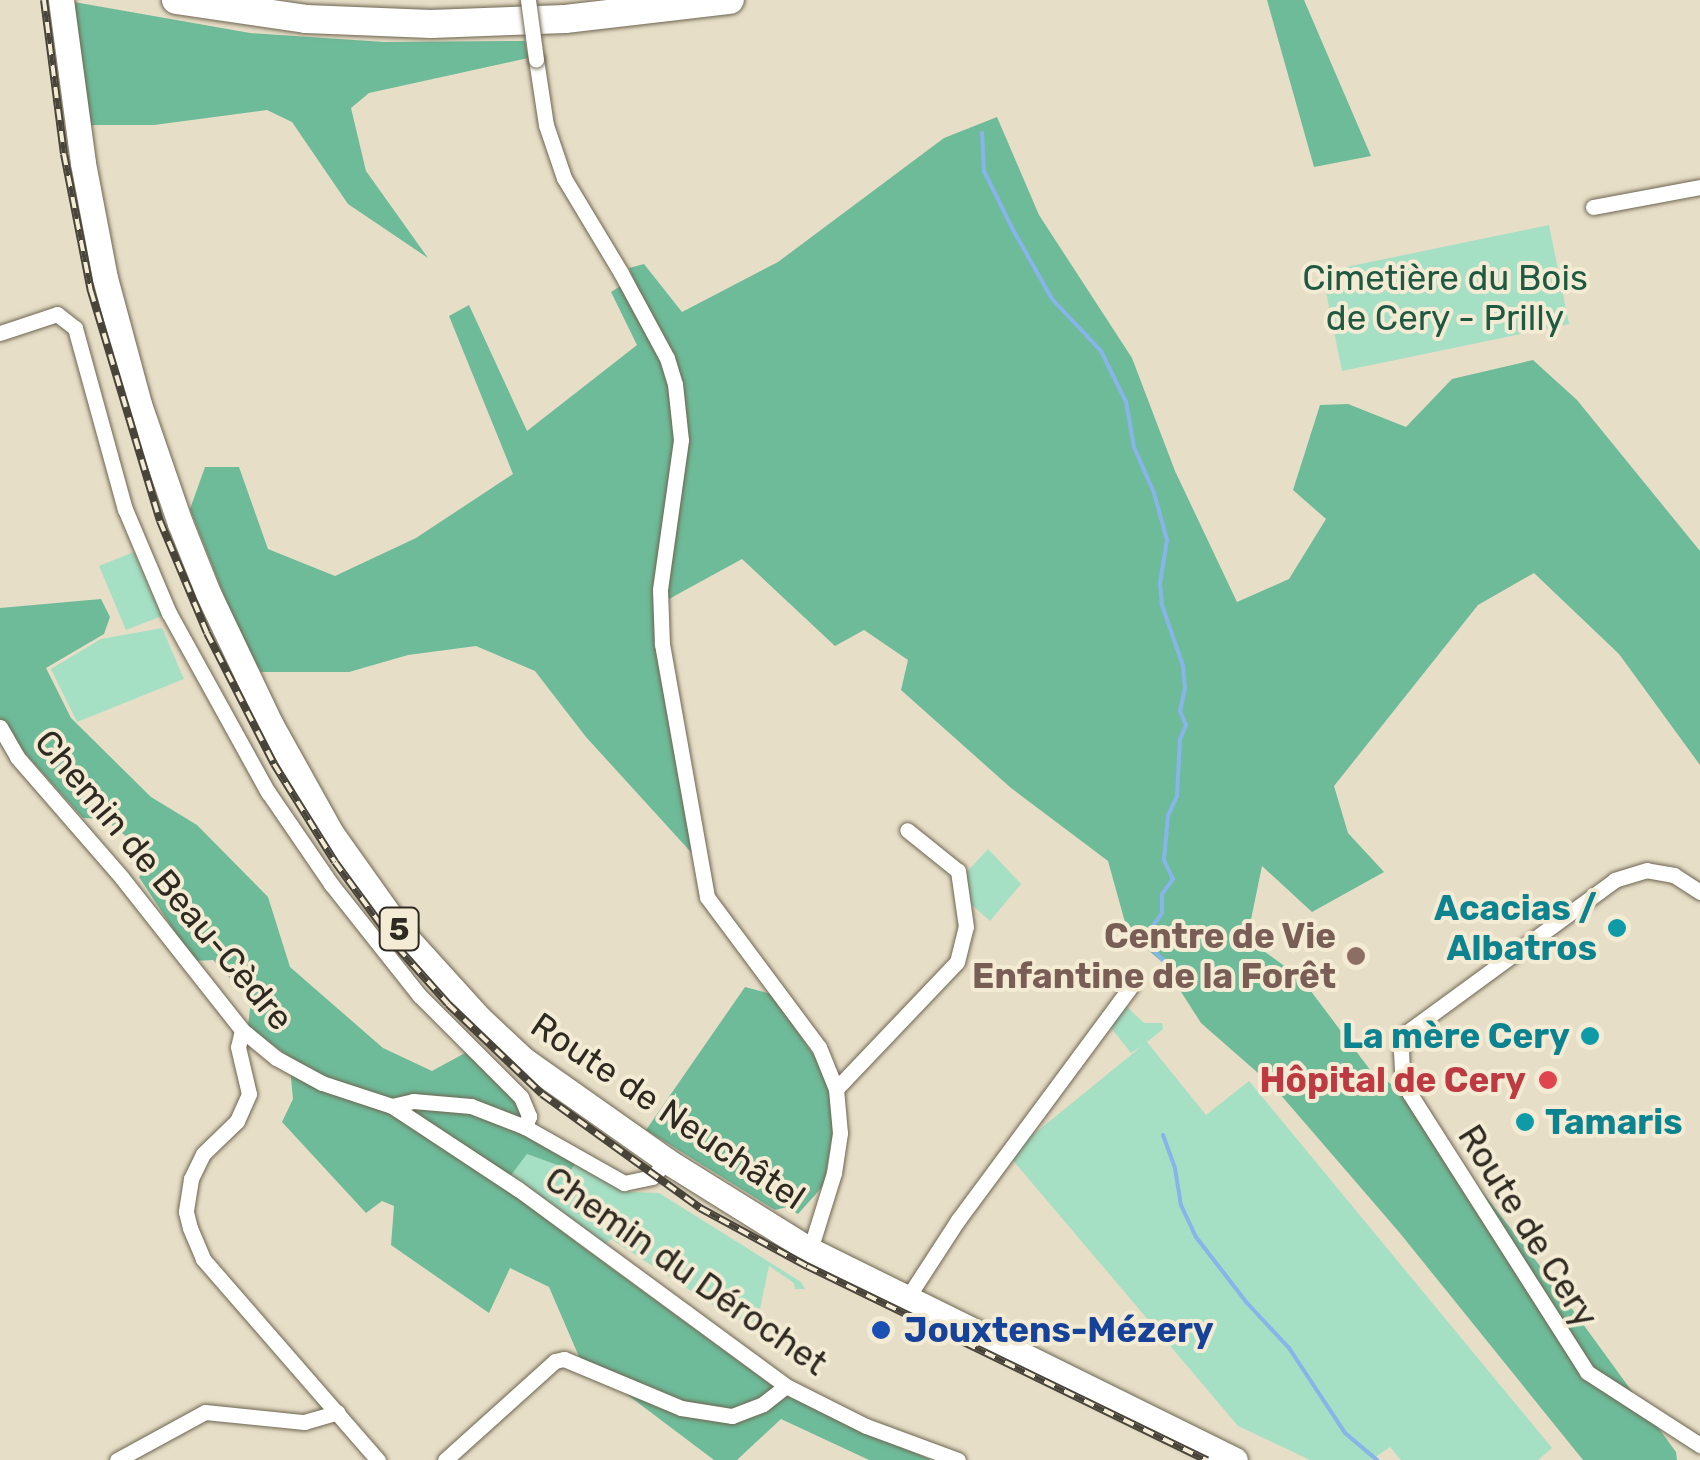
<!DOCTYPE html>
<meta charset="utf-8">
<style>
body{margin:0}
#map{position:relative;width:1700px;height:1460px;overflow:hidden;background:#e7dec7;font-family:Rubik,sans-serif}
div>[style]{position:absolute}
.green>*{inset:0;background:#a5dfc4}
.forest>*{inset:0;background:#6ebb99}
.stream>*{height:4px;margin:-2px;padding:0 2px;transform-origin:2px;border-radius:2px;background:#87b5ea}
.roads{filter:drop-shadow(0 0 2px #6d6551) drop-shadow(0 0 2px #6d6551)}
.minor>*{height:15px;margin:-7.5px;padding:0 7.5px;transform-origin:7.5px;border-radius:7.5px;background:#fff}
.primary>*{height:25px;margin:-12.5px;padding:0 12.5px;transform-origin:12.5px;border-radius:12.5px;background:#fff}
.motorway>*{height:28px;margin:-14px;padding:0 14px;transform-origin:14px;border-radius:14px;background:#fff}
.rail>*{height:8px;margin-top:-4px;transform-origin:0;background:repeating-linear-gradient(90deg,#f4ebd4 0 11px,#48443a 0 22px);box-sizing:border-box;border-block:2px solid #48443a}
.bridges{filter:drop-shadow(0 0 2px #6d6551) drop-shadow(0 0 2px #6d6551)}
.minor-bridge>*{height:15px;margin:-7.5px;padding:0 7.5px;transform-origin:7.5px;border-radius:7.5px;background:#fff}
.dots>*{width:28px;height:28px;translate:-50% -50%;box-sizing:border-box;border:5px solid #f4ebd4;border-radius:50%}
span{translate:-50% -50%;white-space:nowrap;text-align:center;line-height:1.15;-webkit-text-stroke:8px #f4ebd4;paint-order:stroke}
.shield-label span{padding:2px 8px;background:#f4ebd4;border:2px solid;border-radius:8px;-webkit-text-stroke-width:0}
.shield-label{font-size:32px;color:#2e2a22;font-weight:700}
.park-label{font-size:35px;color:#1e5942}
.street-label{font-size:35px;color:#2e2a22}
.culture-label{font-size:35px;color:#0d838f;font-weight:700}
.right{translate:-100% -50%;text-align:right}
.left{translate:0 -50%;text-align:left}
.education-label{font-size:35px;color:#785e54;font-weight:700}
.health-label{font-size:35px;color:#be3a42;font-weight:700}
.transit-label{font-size:35px;color:#164399;font-weight:700}
</style>
<div id="map">
<div class="green">
<i style="clip-path:polygon(1549px 225px,1569px 324px,1342px 371px,1322px 272px)"></i>
<i style="clip-path:polygon(134px 552px,162px 616px,126px 630px,99px 566px)"></i>
<i style="clip-path:polygon(162px 628px,184px 679px,77px 722px,51px 669px,101px 639px)"></i>
<i style="clip-path:polygon(988px 849px,1021px 884px,990px 921px,972px 905px,966px 873px)"></i>
<i style="clip-path:polygon(1124px 1004px,1144px 1023px,1162px 1023px,1163px 1029px,1147px 1042px,1206px 1115px,1249px 1081px,1552px 1448px,1538px 1460px,1401px 1460px,1390px 1447px,1371px 1460px,1310px 1460px,1238px 1426px,1011px 1158px,1028px 1133px,1034px 1134px,1142px 1046px,1131px 1053px,1108px 1024px)"></i>
<i style="clip-path:polygon(527px 1154px,571px 1170px,575px 1164px,629px 1192px,659px 1193px,801px 1282px,805px 1289px,795px 1289px,794px 1283px,769px 1266px,757px 1323px,733px 1318px,611px 1239px,606px 1244px,596px 1242px,511px 1175px)"></i>
</div>
<div class="forest">
<i style="clip-path:polygon(1267px 0,1304px 0,1371px 156px,1314px 167px)"></i>
<i style="clip-path:polygon(74px 2px,250px 33px,384px 42px,525px 41px,528px 58px,369px 93px,351px 108px,366px 171px,428px 258px,348px 204px,292px 122px,267px 110px,154px 125px,89px 125px)"></i>
<i style="clip-path:polygon(997px 117px,1039px 215px,1132px 358px,1175px 471px,1237px 602px,1289px 579px,1326px 519px,1293px 490px,1320px 405px,1348px 404px,1406px 427px,1452px 379px,1533px 360px,1577px 400px,1700px 551px,1700px 765px,1619px 654px,1534px 573px,1478px 605px,1334px 786px,1348px 833px,1384px 872px,1312px 912px,1262px 866px,1247px 939px,1301px 978px,1371px 1071px,1405px 1093px,1551px 1280px,1676px 1452px,1677px 1460px,1583px 1460px,1399px 1232px,1273px 1086px,1201px 1023px,1162px 962px,1128px 933px,1108px 861px,1011px 788px,901px 690px,908px 660px,864px 630px,835px 646px,742px 559px,658px 605px,699px 861px,586px 737px,535px 671px,476px 646px,408px 655px,349px 672px,261px 672px,239px 634px,190px 509px,205px 467px,239px 467px,268px 549px,335px 576px,416px 538px,513px 474px,449px 316px,469px 305px,527px 431px,637px 345px,611px 292px,622px 285px,650px 318px,629px 268px,644px 264px,682px 312px,778px 262px,944px 138px)"></i>
<i style="clip-path:polygon(101px 599px,110px 617px,104px 634px,46px 668px,71px 718px,151px 797px,197px 825px,268px 897px,290px 967px,383px 1048px,432px 1071px,465px 1053px,511px 1090px,525px 1128px,575px 1164px,571px 1170px,527px 1154px,503px 1186px,580px 1245px,785px 1395px,931px 1460px,869px 1460px,781px 1419px,737px 1460px,714px 1460px,580px 1359px,549px 1287px,510px 1268px,489px 1313px,391px 1245px,394px 1206px,382px 1201px,366px 1213px,282px 1122px,293px 1099px,289px 1057px,248px 1026px,251px 1001px,213px 960px,194px 961px,139px 877px,154px 858px,104px 819px,83px 818px,5px 731px,0 719px,0 608px)"></i>
<i style="clip-path:polygon(745px 987px,771px 994px,827px 1074px,835px 1121px,824px 1185px,798px 1214px,787px 1207px,775px 1210px,646px 1130px)"></i>
</div>
<div class="stream">
<i style="left:982px;top:133px;width:38px;rotate:87deg"></i>
<i style="left:984px;top:171px;width:64px;rotate:63.8deg"></i>
<i style="left:1012px;top:228px;width:81px;rotate:60.6deg"></i>
<i style="left:1052px;top:299px;width:71px;rotate:46.7deg"></i>
<i style="left:1101px;top:351px;width:57px;rotate:63.9deg"></i>
<i style="left:1126px;top:402px;width:46px;rotate:79.9deg"></i>
<i style="left:1134px;top:447px;width:50px;rotate:66.5deg"></i>
<i style="left:1154px;top:493px;width:49px;rotate:74.5deg"></i>
<i style="left:1167px;top:540px;width:44px;rotate:99.2deg"></i>
<i style="left:1160px;top:583px;width:22px;rotate:85deg"></i>
<i style="left:1162px;top:605px;width:65px;rotate:71deg"></i>
<i style="left:1183px;top:666px;width:22px;rotate:85deg"></i>
<i style="left:1185px;top:688px;width:24px;rotate:102deg"></i>
<i style="left:1180px;top:711px;width:15px;rotate:67deg"></i>
<i style="left:1186px;top:725px;width:15px;rotate:113deg"></i>
<i style="left:1180px;top:739px;width:57px;rotate:93deg"></i>
<i style="left:1177px;top:796px;width:21px;rotate:115deg"></i>
<i style="left:1168px;top:815px;width:45px;rotate:95.1deg"></i>
<i style="left:1164px;top:860px;width:21px;rotate:65deg"></i>
<i style="left:1173px;top:879px;width:19px;rotate:126deg"></i>
<i style="left:1162px;top:894px;width:19px;rotate:90deg"></i>
<i style="left:1162px;top:913px;width:28px;rotate:125deg"></i>
<i style="left:1146px;top:936px;width:8px;rotate:83deg"></i>
<i style="left:1147px;top:944px;width:30px;rotate:45deg"></i>
<i style="left:1168px;top:965px;width:33px;rotate:33deg"></i>
<i style="left:1163px;top:1135px;width:35px;rotate:70deg"></i>
<i style="left:1175px;top:1168px;width:37px;rotate:81deg"></i>
<i style="left:1181px;top:1205px;width:35px;rotate:65deg"></i>
<i style="left:1196px;top:1237px;width:83px;rotate:52.3deg"></i>
<i style="left:1247px;top:1303px;width:62px;rotate:47deg"></i>
<i style="left:1289px;top:1348px;width:102px;rotate:56.6deg"></i>
<i style="left:1345px;top:1433px;width:42px;rotate:40.2deg"></i>
</div>
<div class="roads">
<div class="minor">
<i style="left:536px;top:59px;width:67px;rotate:81.4deg"></i>
<i style="left:546px;top:125px;width:56px;rotate:71.2deg"></i>
<i style="left:564px;top:178px;width:111px;rotate:59deg"></i>
<i style="left:621px;top:273px;width:97px;rotate:61.6deg"></i>
<i style="left:667px;top:358px;width:27px;rotate:73deg"></i>
<i style="left:675px;top:384px;width:56px;rotate:83.9deg"></i>
<i style="left:681px;top:440px;width:151px;rotate:98deg"></i>
<i style="left:660px;top:590px;width:54px;rotate:87.9deg"></i>
<i style="left:662px;top:644px;width:257px;rotate:79.9deg"></i>
<i style="left:707px;top:897px;width:187px;rotate:53.3deg"></i>
<i style="left:819px;top:1047px;width:45px;rotate:68deg"></i>
<i style="left:836px;top:1089px;width:44px;rotate:84.8deg"></i>
<i style="left:840px;top:1133px;width:40px;rotate:98.5deg"></i>
<i style="left:834px;top:1173px;width:81px;rotate:107.3deg"></i>
<i style="left:1593px;top:207px;width:109px;rotate:-10.6deg"></i>
<i style="left:0;top:333px;width:60px;rotate:-18.4deg"></i>
<i style="left:57px;top:314px;width:23px;rotate:38deg"></i>
<i style="left:75px;top:328px;width:188px;rotate:74.6deg"></i>
<i style="left:125px;top:509px;width:113px;rotate:67.1deg"></i>
<i style="left:169px;top:613px;width:205px;rotate:61.1deg"></i>
<i style="left:268px;top:792px;width:112px;rotate:55.6deg"></i>
<i style="left:331px;top:884px;width:142px;rotate:51.6deg"></i>
<i style="left:419px;top:995px;width:144px;rotate:45deg"></i>
<i style="left:521px;top:1097px;width:21px;rotate:67deg"></i>
<i style="left:529px;top:1116px;width:12px;rotate:110deg"></i>
<i style="left:525px;top:1127px;width:114px;rotate:29.5deg"></i>
<i style="left:624px;top:1183px;width:29px;rotate:-12deg"></i>
<i style="left:652px;top:1177px;width:22px;rotate:-47deg"></i>
<i style="left:0;top:727px;width:34px;rotate:60deg"></i>
<i style="left:17px;top:757px;width:160px;rotate:49deg"></i>
<i style="left:122px;top:878px;width:194px;rotate:51.7deg"></i>
<i style="left:242px;top:1030px;width:44px;rotate:39.5deg"></i>
<i style="left:276px;top:1058px;width:52px;rotate:28.5deg"></i>
<i style="left:322px;top:1083px;width:74px;rotate:18.2deg"></i>
<i style="left:392px;top:1106px;width:22px;rotate:-13deg"></i>
<i style="left:413px;top:1101px;width:58px;rotate:4.9deg"></i>
<i style="left:471px;top:1106px;width:58px;rotate:21.3deg"></i>
<i style="left:1700px;top:892px;width:31px;rotate:-147deg"></i>
<i style="left:1674px;top:875px;width:27px;rotate:-170deg"></i>
<i style="left:1647px;top:870px;width:34px;rotate:163deg"></i>
<i style="left:1615px;top:880px;width:258px;rotate:143.8deg"></i>
<i style="left:1407px;top:1032px;width:20px;rotate:108deg"></i>
<i style="left:1401px;top:1051px;width:21px;rotate:87deg"></i>
<i style="left:1402px;top:1072px;width:23px;rotate:70deg"></i>
<i style="left:1410px;top:1094px;width:330px;rotate:57.5deg"></i>
<i style="left:1587px;top:1372px;width:135px;rotate:32.9deg"></i>
<i style="left:242px;top:1030px;width:17px;rotate:103deg"></i>
<i style="left:238px;top:1047px;width:48px;rotate:76.8deg"></i>
<i style="left:249px;top:1094px;width:30px;rotate:114deg"></i>
<i style="left:237px;top:1121px;width:47px;rotate:135.9deg"></i>
<i style="left:203px;top:1154px;width:28px;rotate:116deg"></i>
<i style="left:191px;top:1179px;width:33px;rotate:99deg"></i>
<i style="left:186px;top:1212px;width:16px;rotate:76deg"></i>
<i style="left:190px;top:1228px;width:34px;rotate:67deg"></i>
<i style="left:203px;top:1259px;width:267px;rotate:49deg"></i>
<i style="left:836px;top:1089px;width:175px;rotate:-46.4deg"></i>
<i style="left:957px;top:962px;width:36px;rotate:-76deg"></i>
<i style="left:966px;top:927px;width:57px;rotate:-98.1deg"></i>
<i style="left:958px;top:871px;width:65px;rotate:-141.2deg"></i>
<i style="left:392px;top:1106px;width:151px;rotate:33.4deg"></i>
<i style="left:518px;top:1189px;width:333px;rotate:36.3deg"></i>
<i style="left:786px;top:1386px;width:89px;rotate:26.6deg"></i>
<i style="left:866px;top:1426px;width:98px;rotate:20.3deg"></i>
<i style="left:906px;top:1300px;width:95px;rotate:-57deg"></i>
<i style="left:958px;top:1220px;width:291px;rotate:-53.5deg"></i>
<i style="left:117px;top:1460px;width:100px;rotate:-28.6deg"></i>
<i style="left:205px;top:1412px;width:100px;rotate:5.8deg"></i>
<i style="left:304px;top:1422px;width:35px;rotate:-16deg"></i>
<i style="left:445px;top:1460px;width:148px;rotate:-42deg"></i>
<i style="left:555px;top:1361px;width:9px;rotate:-13deg"></i>
<i style="left:564px;top:1359px;width:127px;rotate:22.7deg"></i>
<i style="left:681px;top:1408px;width:52px;rotate:8.9deg"></i>
<i style="left:732px;top:1416px;width:33px;rotate:-21deg"></i>
<i style="left:763px;top:1404px;width:29px;rotate:-38deg"></i>
</div>
<div class="primary">
<i style="left:61px;top:0;width:164px;rotate:82.3deg"></i>
<i style="left:83px;top:163px;width:117px;rotate:79.2deg"></i>
<i style="left:105px;top:278px;width:131px;rotate:74.9deg"></i>
<i style="left:139px;top:404px;width:126px;rotate:71deg"></i>
<i style="left:180px;top:523px;width:75px;rotate:68.2deg"></i>
<i style="left:208px;top:593px;width:146px;rotate:64.5deg"></i>
<i style="left:271px;top:725px;width:124px;rotate:60.9deg"></i>
<i style="left:331px;top:833px;width:123px;rotate:54.6deg"></i>
<i style="left:402px;top:933px;width:115px;rotate:47.8deg"></i>
<i style="left:479px;top:1018px;width:62px;rotate:43deg"></i>
<i style="left:524px;top:1060px;width:175px;rotate:35.2deg"></i>
<i style="left:667px;top:1161px;width:168px;rotate:31.9deg"></i>
<i style="left:810px;top:1250px;width:474px;rotate:26.3deg"></i>
</div>
<div class="motorway">
<i style="left:176px;top:0;width:131px;rotate:8.3deg"></i>
<i style="left:306px;top:19px;width:125px;rotate:2.3deg"></i>
<i style="left:431px;top:24px;width:134px;rotate:-2.1deg"></i>
<i style="left:565px;top:19px;width:166px;rotate:-6.6deg"></i>
</div>
</div>
<div class="rail">
<i style="left:44px;top:0;width:155px;rotate:82.6deg"></i>
<i style="left:64px;top:154px;width:140px;rotate:78.9deg"></i>
<i style="left:91px;top:291px;width:240px;rotate:73.3deg"></i>
<i style="left:160px;top:521px;width:121px;rotate:67.2deg"></i>
<i style="left:207px;top:633px;width:147px;rotate:62.9deg"></i>
<i style="left:274px;top:764px;width:115px;rotate:58.1deg"></i>
<i style="left:335px;top:862px;width:107px;rotate:53.8deg"></i>
<i style="left:398px;top:948px;width:75px;rotate:48.2deg"></i>
<i style="left:448px;top:1004px;width:130px;rotate:43.8deg"></i>
<i style="left:542px;top:1094px;width:195px;rotate:35.8deg"></i>
<i style="left:700px;top:1208px;width:122px;rotate:28.5deg"></i>
<i style="left:807px;top:1266px;width:445px;rotate:25.9deg"></i>
</div>
<div class="bridges">
<div class="minor-bridge">
<i style="left:528px;top:0;width:60px;rotate:82.3deg"></i>
</div>
</div>
<div class="dots">
<i style="left:1617px;top:928px;background:#0f9aa8"></i>
<i style="left:1356px;top:956px;background:#8d6e63"></i>
<i style="left:1590px;top:1036px;background:#0f9aa8"></i>
<i style="left:1548px;top:1080px;background:#e0444e"></i>
<i style="left:1525px;top:1122px;background:#0f9aa8"></i>
<i style="left:881px;top:1330px;background:#1a4fb4"></i>
</div>
<div class="shield-label">
<span style="left:399px;top:929px">5</span>
</div>
<div class="park-label">
<span style="left:1445px;top:298px">Cimetière du Bois<br>de Cery - Prilly</span>
</div>
<div class="street-label">
<span style="left:164px;top:880px;rotate:50deg">Chemin de Beau-Cèdre</span>
<span style="left:668px;top:1111px;rotate:34deg">Route de Neuchâtel</span>
<span style="left:1528px;top:1226px;rotate:58deg">Route de Cery</span>
<span style="left:686px;top:1271px;rotate:35deg">Chemin du Dérochet</span>
</div>
<div class="culture-label">
<span class="right" style="left:1597px;top:928px">Acacias /<br>Albatros</span>
<span class="right" style="left:1570px;top:1036px">La mère Cery</span>
<span class="left" style="left:1545px;top:1122px">Tamaris</span>
</div>
<div class="education-label">
<span class="right" style="left:1336px;top:956px">Centre de Vie<br>Enfantine de la Forêt</span>
</div>
<div class="health-label">
<span class="right" style="left:1526px;top:1080px">Hôpital de Cery</span>
</div>
<div class="transit-label">
<span class="left" style="left:904px;top:1330px">Jouxtens-Mézery</span>
</div>
</div>
